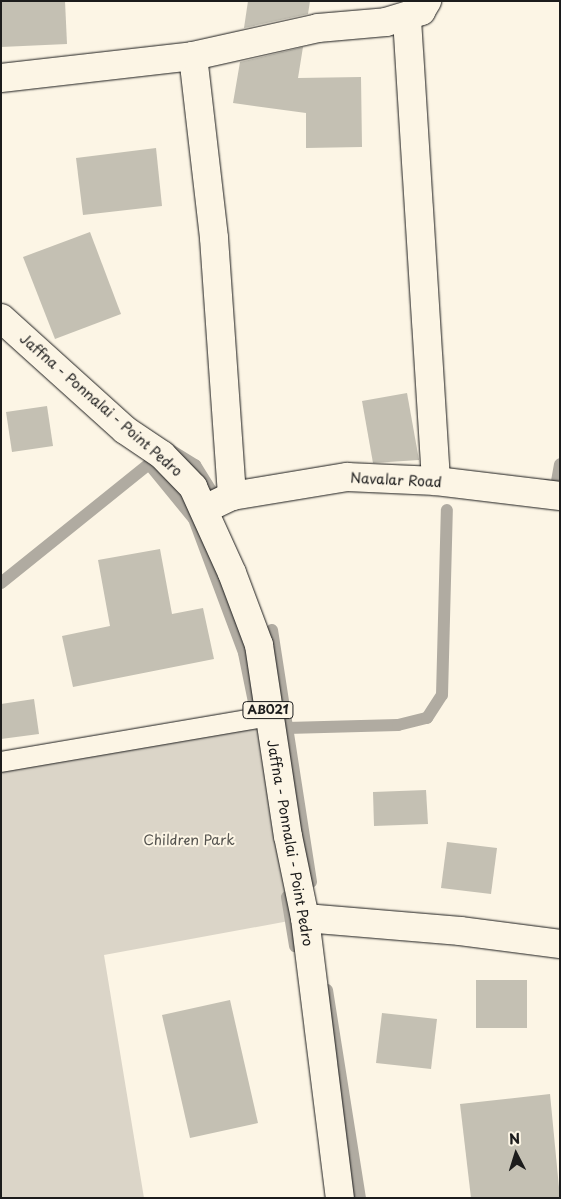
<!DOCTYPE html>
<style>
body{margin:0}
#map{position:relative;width:561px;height:1199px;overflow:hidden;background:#fcf5e5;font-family:"Playpen Sans",sans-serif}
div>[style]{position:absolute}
.green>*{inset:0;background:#dbd5c8}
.stream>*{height:12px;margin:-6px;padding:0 6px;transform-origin:6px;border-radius:6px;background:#b0aba1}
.building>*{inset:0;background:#c4c0b3}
.roads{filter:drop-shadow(0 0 1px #1c1c1c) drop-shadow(0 0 1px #1c1c1c)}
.service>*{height:20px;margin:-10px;padding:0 10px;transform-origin:10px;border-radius:10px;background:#fcf5e5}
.minor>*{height:28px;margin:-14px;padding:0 14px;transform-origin:14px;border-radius:14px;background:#fcf5e5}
.tertiary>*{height:28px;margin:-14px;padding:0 14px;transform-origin:14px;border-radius:14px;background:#fcf5e5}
.primary>*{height:28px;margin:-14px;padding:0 14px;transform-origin:14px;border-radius:14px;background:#fcf5e5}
span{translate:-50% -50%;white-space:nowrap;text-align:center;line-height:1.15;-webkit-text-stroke:4px #fcf5e5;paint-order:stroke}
.shield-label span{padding:1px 4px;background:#fcf5e5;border:1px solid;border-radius:4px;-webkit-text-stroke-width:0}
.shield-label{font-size:12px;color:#1c1c1c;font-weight:700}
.street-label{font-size:14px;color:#1c1c1c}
.park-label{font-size:14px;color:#555450}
.frame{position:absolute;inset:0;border:2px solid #1c1c1c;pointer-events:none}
.north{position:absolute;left:491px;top:1129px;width:50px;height:50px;-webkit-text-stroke:4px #fcf5e5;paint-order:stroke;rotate:355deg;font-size:14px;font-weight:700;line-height:20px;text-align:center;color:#1c1c1c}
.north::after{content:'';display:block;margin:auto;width:18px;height:22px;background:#1c1c1c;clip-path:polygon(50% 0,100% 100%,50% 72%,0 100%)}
</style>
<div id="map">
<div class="green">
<i style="clip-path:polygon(269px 716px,305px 918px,104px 955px,144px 1198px,1px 1198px,1px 762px)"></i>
</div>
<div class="stream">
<i style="left:169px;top:449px;width:31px;rotate:32deg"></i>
<i style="left:195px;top:465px;width:34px;rotate:58deg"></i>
<i style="left:213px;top:494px;width:12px"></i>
<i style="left:149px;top:464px;width:71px;rotate:50.7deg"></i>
<i style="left:194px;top:519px;width:143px;rotate:69.5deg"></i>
<i style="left:244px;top:653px;width:55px;rotate:78.5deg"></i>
<i style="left:546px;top:485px;width:10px;rotate:11deg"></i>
<i style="left:556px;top:487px;width:23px;rotate:-80deg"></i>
<i style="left:1px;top:583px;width:196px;rotate:-38.8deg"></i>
<i style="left:272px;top:630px;width:255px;rotate:81.2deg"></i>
<i style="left:287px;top:728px;width:111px;rotate:-1.5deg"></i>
<i style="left:398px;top:725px;width:30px;rotate:-14deg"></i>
<i style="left:427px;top:718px;width:27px;rotate:-57deg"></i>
<i style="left:442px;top:695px;width:185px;rotate:-88.5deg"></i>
<i style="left:287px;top:897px;width:50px;rotate:80.7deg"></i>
<i style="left:327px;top:990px;width:211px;rotate:81deg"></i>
</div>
<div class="building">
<i style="clip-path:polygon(1px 1px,65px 1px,67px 44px,1px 47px)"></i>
<i style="clip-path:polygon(248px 1px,310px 1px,308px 14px,244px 28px)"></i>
<i style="clip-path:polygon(303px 47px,298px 78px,361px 77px,362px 147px,306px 148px,306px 113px,233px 103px,240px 62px)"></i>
<i style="clip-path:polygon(156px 148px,162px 206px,83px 215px,76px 158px)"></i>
<i style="clip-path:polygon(90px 232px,121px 314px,55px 339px,23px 257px)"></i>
<i style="clip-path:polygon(407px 393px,419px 460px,373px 463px,362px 401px)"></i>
<i style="clip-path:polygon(47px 406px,53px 446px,12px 452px,6px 412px)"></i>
<i style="clip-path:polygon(160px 549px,172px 614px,203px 608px,214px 659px,73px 687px,62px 636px,110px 626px,98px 560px)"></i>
<i style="clip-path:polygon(34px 699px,39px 734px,1px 739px,1px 704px)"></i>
<i style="clip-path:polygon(426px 790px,428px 824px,374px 826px,373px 792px)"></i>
<i style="clip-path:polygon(447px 842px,497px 848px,491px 894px,441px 888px)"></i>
<i style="clip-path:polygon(476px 980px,527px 980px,527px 1028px,476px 1028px)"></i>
<i style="clip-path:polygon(230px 1000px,258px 1123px,190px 1138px,162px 1015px)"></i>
<i style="clip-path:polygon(382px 1013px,437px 1019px,431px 1069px,376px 1063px)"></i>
<i style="clip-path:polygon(550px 1094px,560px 1198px,471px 1198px,460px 1104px)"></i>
</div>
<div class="roads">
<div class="service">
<i style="left:1px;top:762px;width:272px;rotate:-9.7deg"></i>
</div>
<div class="minor">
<i style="left:407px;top:19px;width:463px;rotate:86.4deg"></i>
<i style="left:193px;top:56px;width:183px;rotate:83.4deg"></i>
<i style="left:214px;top:238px;width:259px;rotate:86deg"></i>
<i style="left:1px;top:78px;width:193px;rotate:-6.5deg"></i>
<i style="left:193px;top:56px;width:128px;rotate:-12.6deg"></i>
<i style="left:318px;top:28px;width:68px;rotate:-5deg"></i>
<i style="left:386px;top:22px;width:37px;rotate:-17deg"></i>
<i style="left:421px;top:11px;width:12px;rotate:-59deg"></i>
<i style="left:305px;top:918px;width:156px;rotate:4.8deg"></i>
<i style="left:460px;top:931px;width:101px;rotate:7.4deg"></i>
</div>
<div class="tertiary">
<i style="left:205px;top:509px;width:30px;rotate:-26deg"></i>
<i style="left:232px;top:496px;width:117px;rotate:-9.4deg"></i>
<i style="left:347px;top:477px;width:89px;rotate:2.6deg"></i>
<i style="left:436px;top:481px;width:125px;rotate:6.9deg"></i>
</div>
<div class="primary">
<i style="left:1px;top:318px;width:167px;rotate:42.1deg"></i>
<i style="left:125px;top:430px;width:45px;rotate:34deg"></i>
<i style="left:162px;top:455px;width:45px;rotate:45.9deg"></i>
<i style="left:193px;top:487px;width:94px;rotate:65.6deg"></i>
<i style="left:232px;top:573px;width:77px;rotate:69.4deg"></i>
<i style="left:259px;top:645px;width:193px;rotate:81.4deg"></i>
<i style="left:288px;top:836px;width:84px;rotate:78.3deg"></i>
<i style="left:305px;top:918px;width:282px;rotate:82.9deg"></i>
</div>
</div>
<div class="shield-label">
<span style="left:268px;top:710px">AB021</span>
</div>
<div class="street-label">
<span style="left:101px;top:405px;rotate:41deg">Jaffna - Ponnalai - Point Pedro</span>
<span style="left:396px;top:480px;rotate:3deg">Navalar Road</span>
<span style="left:290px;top:843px;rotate:80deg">Jaffna - Ponnalai - Point Pedro</span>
</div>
<div class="park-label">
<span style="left:189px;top:840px">Children Park</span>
</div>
<div class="frame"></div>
<div class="north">N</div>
</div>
